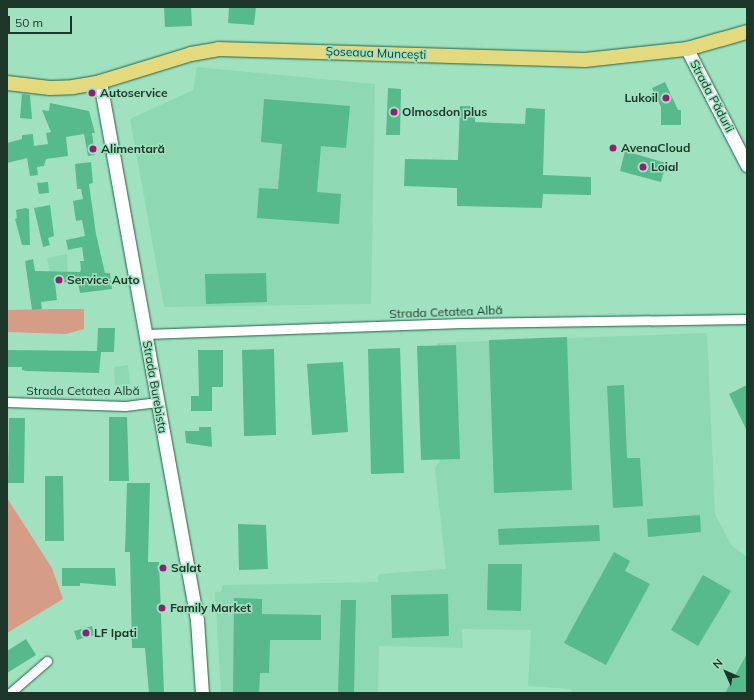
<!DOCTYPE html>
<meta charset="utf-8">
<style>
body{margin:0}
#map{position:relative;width:754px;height:700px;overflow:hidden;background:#a0e2c0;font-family:Mulish,sans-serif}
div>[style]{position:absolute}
.built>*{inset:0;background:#8ed8b3}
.green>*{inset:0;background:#d59d87}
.building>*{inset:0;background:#56ba8d}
.roads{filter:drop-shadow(0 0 1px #206246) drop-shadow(0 0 1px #206246)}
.minor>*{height:9px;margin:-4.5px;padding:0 4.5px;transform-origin:4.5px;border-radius:4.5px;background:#fff}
.secondary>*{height:13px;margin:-6.5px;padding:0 6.5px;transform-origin:6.5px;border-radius:6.5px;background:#fff}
.primary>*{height:14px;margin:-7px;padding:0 7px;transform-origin:7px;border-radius:7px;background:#e3d97f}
.dots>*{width:11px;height:11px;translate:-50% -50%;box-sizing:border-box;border:2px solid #a0e2c0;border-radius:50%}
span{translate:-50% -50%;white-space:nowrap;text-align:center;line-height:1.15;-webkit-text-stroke:3px #a0e2c0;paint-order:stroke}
.street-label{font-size:12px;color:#1c362a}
.poi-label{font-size:12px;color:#1c362a;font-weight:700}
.left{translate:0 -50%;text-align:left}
.right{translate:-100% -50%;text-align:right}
.frame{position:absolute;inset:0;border:8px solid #1c362a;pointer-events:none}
.north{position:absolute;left:706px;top:652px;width:40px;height:40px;-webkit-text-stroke:3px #a0e2c0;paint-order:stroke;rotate:315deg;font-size:11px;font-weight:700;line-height:16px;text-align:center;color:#1c362a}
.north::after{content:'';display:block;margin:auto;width:14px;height:18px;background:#1c362a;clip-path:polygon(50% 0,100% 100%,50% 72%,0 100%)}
.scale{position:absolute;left:8px;top:16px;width:64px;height:18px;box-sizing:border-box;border:2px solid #1c362a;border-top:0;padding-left:5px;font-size:12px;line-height:14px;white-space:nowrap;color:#1c362a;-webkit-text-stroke:3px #a0e2c0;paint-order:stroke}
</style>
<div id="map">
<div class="built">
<i style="clip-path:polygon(197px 67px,375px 84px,371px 304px,164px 307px,130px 119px,193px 90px)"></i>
<i style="clip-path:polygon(67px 254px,68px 282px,52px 282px,47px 258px)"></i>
<i style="clip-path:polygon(707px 333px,715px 514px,732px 546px,747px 557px,747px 693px,572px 693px,571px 689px,528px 686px,531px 630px,462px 629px,463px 648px,379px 646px,378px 693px,221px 693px,215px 592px,221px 592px,223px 585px,378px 582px,379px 574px,446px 569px,435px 468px,440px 460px,437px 343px)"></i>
<i style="clip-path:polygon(128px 365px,130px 384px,115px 385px,114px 367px)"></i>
</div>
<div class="green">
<i style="clip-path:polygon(58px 309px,84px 309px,84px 329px,66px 334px,7px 332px,7px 310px)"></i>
<i style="clip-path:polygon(7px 498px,52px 568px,63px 599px,7px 633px)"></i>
</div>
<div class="building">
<i style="clip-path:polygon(164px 7px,191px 7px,192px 26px,165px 27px)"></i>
<i style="clip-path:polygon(229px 7px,256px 7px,254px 25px,228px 23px)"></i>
<i style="clip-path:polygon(665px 82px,678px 110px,681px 110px,681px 125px,661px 125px,661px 107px,652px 88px)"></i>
<i style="clip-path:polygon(388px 88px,401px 89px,400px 135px,386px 135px)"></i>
<i style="clip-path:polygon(22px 94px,30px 95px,32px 119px,20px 118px)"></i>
<i style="clip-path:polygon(264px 99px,350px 106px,346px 148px,321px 146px,317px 192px,341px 194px,339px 224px,257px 218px,259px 188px,278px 189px,282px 144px,261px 142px)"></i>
<i style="clip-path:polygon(50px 103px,89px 111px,95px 133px,92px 133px,95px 155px,88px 156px,84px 134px,66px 137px,68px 156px,46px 159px,44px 166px,37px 167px,38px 175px,30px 176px,27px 158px,7px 163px,7px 143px,22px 139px,22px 135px,33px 134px,34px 146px,48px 144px,46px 133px,51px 132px,42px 110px,49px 111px)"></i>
<i style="clip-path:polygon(460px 106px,475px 106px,475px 122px,525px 124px,526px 108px,545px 109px,543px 175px,591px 177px,591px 195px,543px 194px,542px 208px,457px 206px,457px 188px,404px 186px,405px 159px,458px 160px)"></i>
<i style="clip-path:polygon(625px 151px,666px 163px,661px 182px,620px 171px)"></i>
<i style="clip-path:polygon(91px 162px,93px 183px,89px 184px,96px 234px,105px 273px,110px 273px,112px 289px,80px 293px,78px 283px,55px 282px,57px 300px,41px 302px,42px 309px,32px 310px,25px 261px,33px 259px,35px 271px,80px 272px,81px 269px,80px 261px,84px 261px,82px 247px,68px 250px,66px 240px,85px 236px,82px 220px,76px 221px,73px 201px,83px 199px,81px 189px,77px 189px,75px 164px)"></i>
<i style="clip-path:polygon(48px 182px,49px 193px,39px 194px,37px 183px)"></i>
<i style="clip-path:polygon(50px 205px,54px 236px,48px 238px,50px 245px,43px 247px,34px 208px)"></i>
<i style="clip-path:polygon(25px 208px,29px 209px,30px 245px,22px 245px,15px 219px,17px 218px,16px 210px)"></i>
<i style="clip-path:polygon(266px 273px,267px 302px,206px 304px,205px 274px)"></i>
<i style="clip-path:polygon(98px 328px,115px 328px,114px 352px,101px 352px,99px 373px,27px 371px,22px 370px,22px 367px,7px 367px,7px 350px,97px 351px)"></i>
<i style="clip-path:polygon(567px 337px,572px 490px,494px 493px,489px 340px)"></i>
<i style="clip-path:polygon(456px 345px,460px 459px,421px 460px,417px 346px)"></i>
<i style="clip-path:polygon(400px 348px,404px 473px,371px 474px,368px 349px)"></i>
<i style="clip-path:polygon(274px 349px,276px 435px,244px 436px,242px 350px)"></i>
<i style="clip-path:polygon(198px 350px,223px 350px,223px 387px,212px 387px,212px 411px,191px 411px,191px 396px,199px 396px)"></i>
<i style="clip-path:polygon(343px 362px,348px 432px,312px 435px,307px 364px)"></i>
<i style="clip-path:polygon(624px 385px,627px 458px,640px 458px,643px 506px,613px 508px,607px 386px)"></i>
<i style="clip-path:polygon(747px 385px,747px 431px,729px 394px)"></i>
<i style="clip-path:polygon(109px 417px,127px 417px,129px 481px,109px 481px)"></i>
<i style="clip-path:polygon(9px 418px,25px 418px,24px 483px,8px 483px)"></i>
<i style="clip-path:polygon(199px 427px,211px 427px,212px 447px,186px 443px,185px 431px,199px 431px)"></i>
<i style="clip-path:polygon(45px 476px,63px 476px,64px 541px,45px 541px)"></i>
<i style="clip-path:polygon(127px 483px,150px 483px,148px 562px,159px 562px,164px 693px,149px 693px,145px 648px,132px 648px,130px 552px,125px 552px)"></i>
<i style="clip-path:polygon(700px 515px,701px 532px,648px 537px,647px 519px)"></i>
<i style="clip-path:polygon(238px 524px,266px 525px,268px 569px,239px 570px)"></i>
<i style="clip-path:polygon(599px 525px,600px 541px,499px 545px,498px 529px)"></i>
<i style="clip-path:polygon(614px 552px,630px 561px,625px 571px,650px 584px,606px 665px,564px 643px)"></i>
<i style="clip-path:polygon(488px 564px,522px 564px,521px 611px,487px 610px)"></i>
<i style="clip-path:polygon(62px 568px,115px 568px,116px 586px,80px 583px,80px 586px,62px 586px)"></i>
<i style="clip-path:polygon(703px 575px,731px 591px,698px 646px,671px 630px)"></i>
<i style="clip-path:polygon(448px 594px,449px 636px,392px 638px,391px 595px)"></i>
<i style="clip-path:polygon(234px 598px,262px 599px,262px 614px,321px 615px,321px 640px,270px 640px,269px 673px,260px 673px,259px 693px,233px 693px)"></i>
<i style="clip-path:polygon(341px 600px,356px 600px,354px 693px,338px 693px)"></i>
<i style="clip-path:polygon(92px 626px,94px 635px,77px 640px,74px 631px)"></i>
<i style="clip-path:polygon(26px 639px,36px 655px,7px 673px,7px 651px)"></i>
<i style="clip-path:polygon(747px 654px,747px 693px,725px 693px)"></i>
</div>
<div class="roads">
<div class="minor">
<i style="left:145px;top:334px;width:317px;rotate:-2deg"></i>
<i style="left:462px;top:323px;width:285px;rotate:-0.8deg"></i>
<i style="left:7px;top:402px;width:118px;rotate:1.9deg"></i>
<i style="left:125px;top:406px;width:33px;rotate:-7deg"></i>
<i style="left:10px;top:693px;width:49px;rotate:-40.9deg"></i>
</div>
<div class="secondary">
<i style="left:687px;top:49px;width:131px;rotate:62.7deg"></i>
<i style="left:100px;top:82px;width:547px;rotate:79.78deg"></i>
<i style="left:197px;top:620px;width:73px;rotate:86.1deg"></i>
</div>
<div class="primary">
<i style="left:7px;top:83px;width:43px;rotate:6.6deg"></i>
<i style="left:50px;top:88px;width:23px;rotate:-2deg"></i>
<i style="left:73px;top:87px;width:27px;rotate:-10deg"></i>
<i style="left:100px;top:82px;width:95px;rotate:-17.1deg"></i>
<i style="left:191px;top:54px;width:27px;rotate:-10deg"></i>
<i style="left:218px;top:49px;width:367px;rotate:1.7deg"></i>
<i style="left:585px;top:60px;width:103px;rotate:-6.2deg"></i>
<i style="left:687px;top:49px;width:62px;rotate:-15.8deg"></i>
</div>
</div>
<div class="dots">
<i style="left:92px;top:93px;background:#971c75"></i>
<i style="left:666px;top:98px;background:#971c75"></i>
<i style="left:394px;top:112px;background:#971c75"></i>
<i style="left:613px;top:148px;background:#971c75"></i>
<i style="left:93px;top:149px;background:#971c75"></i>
<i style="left:643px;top:167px;background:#971c75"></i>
<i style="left:59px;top:280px;background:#971c75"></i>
<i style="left:163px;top:568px;background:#971c75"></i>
<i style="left:162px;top:608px;background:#971c75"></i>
<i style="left:86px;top:633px;background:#971c75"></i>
</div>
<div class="street-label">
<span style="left:376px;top:53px;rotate:2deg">Șoseaua Muncești</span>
<span style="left:712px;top:96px;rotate:62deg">Strada Pădurii</span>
<span style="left:446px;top:312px;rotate:-2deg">Strada Cetatea Albă</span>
<span style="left:155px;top:387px;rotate:80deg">Strada Burebista</span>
<span style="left:83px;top:391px">Strada Cetatea Albă</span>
</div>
<div class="poi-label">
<span class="left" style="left:100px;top:93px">Autoservice</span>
<span class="right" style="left:658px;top:98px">Lukoil</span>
<span class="left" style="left:402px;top:112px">Olmosdon plus</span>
<span class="left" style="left:621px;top:148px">AvenaCloud</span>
<span class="left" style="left:101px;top:149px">Alimentară</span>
<span class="left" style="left:651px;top:167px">Loial</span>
<span class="left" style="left:67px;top:280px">Service Auto</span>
<span class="left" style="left:171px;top:568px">Salat</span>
<span class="left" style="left:170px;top:608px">Family Market</span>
<span class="left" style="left:94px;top:633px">LF Ipati</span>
</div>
<div class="frame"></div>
<div class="north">N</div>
<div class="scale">50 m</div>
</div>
